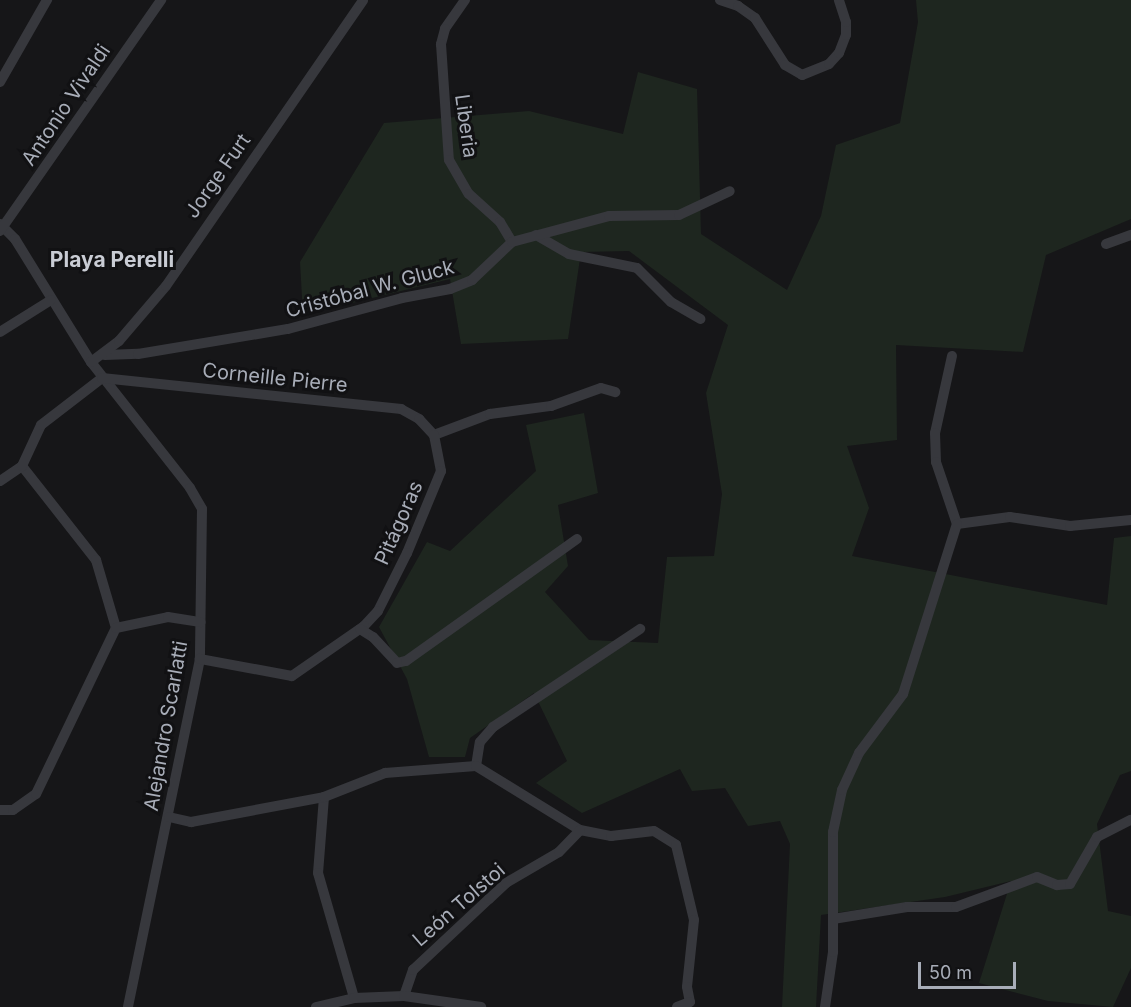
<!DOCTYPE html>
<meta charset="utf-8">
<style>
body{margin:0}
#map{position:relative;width:1131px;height:1007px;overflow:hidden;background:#161618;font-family:Inter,sans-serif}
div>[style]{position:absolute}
.green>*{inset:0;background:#1e261f}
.street>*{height:10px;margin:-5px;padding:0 5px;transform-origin:5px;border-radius:5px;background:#37383d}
span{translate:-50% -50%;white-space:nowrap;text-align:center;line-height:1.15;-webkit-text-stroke:6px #111113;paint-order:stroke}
.street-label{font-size:20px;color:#a8adb8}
.neighbourhood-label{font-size:21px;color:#c9ccd4;font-weight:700}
.scale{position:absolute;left:918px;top:962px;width:98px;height:27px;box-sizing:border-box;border:3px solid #a8adb8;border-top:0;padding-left:8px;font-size:18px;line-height:21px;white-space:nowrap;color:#a8adb8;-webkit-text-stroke:4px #111113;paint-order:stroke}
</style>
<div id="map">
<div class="green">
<i style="clip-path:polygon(916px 0,1131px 0,1131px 219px,1046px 255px,1023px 352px,896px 345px,897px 440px,847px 446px,869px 508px,852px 556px,1107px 605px,1114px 538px,1131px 536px,1131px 771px,1120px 775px,1097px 824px,1108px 911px,1131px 916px,1131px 968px,1113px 1007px,1048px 1001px,979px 983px,1011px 881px,945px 897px,821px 915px,816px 1007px,782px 1007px,790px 844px,780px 821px,748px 826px,725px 788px,692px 791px,680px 769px,582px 813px,536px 783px,567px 761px,534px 693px,470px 738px,465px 757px,429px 757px,407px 679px,379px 627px,427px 542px,450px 551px,536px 471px,526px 425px,584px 413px,598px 493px,558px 505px,568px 566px,545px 592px,589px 640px,658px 643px,667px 557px,714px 556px,722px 494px,706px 393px,728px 325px,629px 251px,581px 252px,568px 339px,461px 344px,450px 279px,303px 315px,300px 262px,384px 123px,529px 111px,623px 134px,638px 72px,697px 89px,701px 234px,787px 290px,821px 216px,836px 145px,900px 123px,918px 22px)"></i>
</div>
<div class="street">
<i style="left:465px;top:0;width:35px;rotate:125deg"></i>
<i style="left:445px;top:29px;width:16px;rotate:105deg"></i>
<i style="left:441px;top:44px;width:116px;rotate:86.1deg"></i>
<i style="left:449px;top:160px;width:39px;rotate:60deg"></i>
<i style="left:469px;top:194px;width:42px;rotate:42.1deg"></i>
<i style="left:500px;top:222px;width:23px;rotate:59deg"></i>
<i style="left:720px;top:0;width:19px;rotate:18deg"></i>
<i style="left:738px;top:6px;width:21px;rotate:35deg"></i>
<i style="left:755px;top:18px;width:56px;rotate:57.4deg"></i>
<i style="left:785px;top:65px;width:20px;rotate:30deg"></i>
<i style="left:802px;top:75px;width:29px;rotate:-22deg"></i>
<i style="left:829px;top:64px;width:15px;rotate:-48deg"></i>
<i style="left:839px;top:53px;width:19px;rotate:-69deg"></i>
<i style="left:846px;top:35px;width:13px;rotate:-90deg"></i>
<i style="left:846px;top:22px;width:23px;rotate:-108deg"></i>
<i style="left:0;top:82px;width:95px;rotate:-60.2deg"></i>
<i style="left:0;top:224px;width:21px;rotate:45deg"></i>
<i style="left:15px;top:239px;width:145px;rotate:58.3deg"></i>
<i style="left:91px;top:362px;width:160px;rotate:51.8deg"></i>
<i style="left:190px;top:488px;width:24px;rotate:60deg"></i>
<i style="left:202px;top:509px;width:150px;rotate:90.8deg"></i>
<i style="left:200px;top:659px;width:355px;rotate:101.7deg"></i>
<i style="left:0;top:231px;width:282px;rotate:-55.1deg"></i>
<i style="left:536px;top:235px;width:38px;rotate:30deg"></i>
<i style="left:569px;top:254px;width:69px;rotate:11.6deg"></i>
<i style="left:637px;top:268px;width:48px;rotate:45deg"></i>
<i style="left:671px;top:302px;width:34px;rotate:30deg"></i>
<i style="left:1106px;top:244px;width:27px;rotate:-20deg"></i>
<i style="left:0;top:332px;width:60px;rotate:-32.1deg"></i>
<i style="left:105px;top:355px;width:33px;rotate:-2deg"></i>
<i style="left:138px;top:354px;width:152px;rotate:-9.5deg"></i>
<i style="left:288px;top:329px;width:118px;rotate:-15.2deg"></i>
<i style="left:402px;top:298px;width:49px;rotate:-10.6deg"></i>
<i style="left:450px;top:289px;width:24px;rotate:-22deg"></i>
<i style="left:472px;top:280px;width:55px;rotate:-43.5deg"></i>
<i style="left:512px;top:242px;width:100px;rotate:-15deg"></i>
<i style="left:609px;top:216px;width:70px;rotate:-0.8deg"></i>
<i style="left:679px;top:215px;width:56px;rotate:-25.2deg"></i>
<i style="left:952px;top:356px;width:79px;rotate:102.4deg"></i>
<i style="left:935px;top:433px;width:29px;rotate:88deg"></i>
<i style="left:936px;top:462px;width:65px;rotate:71.3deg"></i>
<i style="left:91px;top:362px;width:35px;rotate:-37deg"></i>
<i style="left:119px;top:341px;width:72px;rotate:-49.5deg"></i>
<i style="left:166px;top:286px;width:347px;rotate:-55.4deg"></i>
<i style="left:434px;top:435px;width:60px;rotate:-20.6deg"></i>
<i style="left:490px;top:414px;width:62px;rotate:-7.5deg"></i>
<i style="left:551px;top:406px;width:53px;rotate:-19.8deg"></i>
<i style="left:601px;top:388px;width:15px;rotate:16deg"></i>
<i style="left:22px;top:466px;width:120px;rotate:51.8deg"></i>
<i style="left:96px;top:560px;width:71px;rotate:73.6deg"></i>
<i style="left:0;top:481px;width:27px;rotate:-34deg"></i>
<i style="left:22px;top:466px;width:45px;rotate:-65.1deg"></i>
<i style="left:41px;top:425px;width:77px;rotate:-37.6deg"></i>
<i style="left:102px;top:378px;width:301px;rotate:5.9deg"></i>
<i style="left:401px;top:409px;width:21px;rotate:29deg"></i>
<i style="left:419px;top:419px;width:22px;rotate:47deg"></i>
<i style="left:434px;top:435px;width:37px;rotate:79deg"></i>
<i style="left:441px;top:471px;width:89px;rotate:112.5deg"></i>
<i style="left:407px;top:553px;width:65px;rotate:116.6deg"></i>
<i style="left:378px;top:611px;width:21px;rotate:133deg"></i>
<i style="left:364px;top:626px;width:88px;rotate:145.2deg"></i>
<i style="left:292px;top:676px;width:94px;rotate:-169.5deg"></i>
<i style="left:957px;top:524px;width:53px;rotate:-7.5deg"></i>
<i style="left:1010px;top:517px;width:61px;rotate:8.5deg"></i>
<i style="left:1070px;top:526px;width:61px;rotate:-5.6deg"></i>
<i style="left:360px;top:629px;width:15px;rotate:32deg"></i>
<i style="left:373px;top:637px;width:35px;rotate:47deg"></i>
<i style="left:397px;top:663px;width:9px;rotate:-13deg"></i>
<i style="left:406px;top:661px;width:210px;rotate:-35.5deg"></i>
<i style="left:476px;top:766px;width:24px;rotate:-81deg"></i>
<i style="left:480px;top:742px;width:20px;rotate:-49deg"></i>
<i style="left:493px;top:727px;width:177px;rotate:-33.7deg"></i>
<i style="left:324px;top:797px;width:76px;rotate:94.5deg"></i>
<i style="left:318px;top:873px;width:130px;rotate:73.9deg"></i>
<i style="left:0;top:810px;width:13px"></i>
<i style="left:13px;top:810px;width:28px;rotate:-35deg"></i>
<i style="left:36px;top:794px;width:184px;rotate:-64.3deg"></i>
<i style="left:116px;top:628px;width:53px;rotate:-11.9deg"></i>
<i style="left:168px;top:617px;width:33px;rotate:9deg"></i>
<i style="left:169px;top:817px;width:23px;rotate:13deg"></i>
<i style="left:191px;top:822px;width:135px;rotate:-10.6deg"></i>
<i style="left:324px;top:797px;width:66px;rotate:-21.5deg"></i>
<i style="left:385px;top:773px;width:91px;rotate:-4.4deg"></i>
<i style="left:476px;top:766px;width:122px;rotate:31.6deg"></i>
<i style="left:580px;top:830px;width:32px;rotate:11deg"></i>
<i style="left:611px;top:836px;width:43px;rotate:-6.6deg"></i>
<i style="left:654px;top:831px;width:26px;rotate:32deg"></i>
<i style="left:676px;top:845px;width:77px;rotate:76.5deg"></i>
<i style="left:694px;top:920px;width:67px;rotate:96deg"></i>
<i style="left:687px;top:987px;width:15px;rotate:79deg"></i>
<i style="left:833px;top:919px;width:75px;rotate:-9.2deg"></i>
<i style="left:907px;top:907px;width:49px"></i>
<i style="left:956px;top:907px;width:86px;rotate:-20.3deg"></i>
<i style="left:1037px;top:877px;width:22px;rotate:22deg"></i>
<i style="left:1057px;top:885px;width:13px;rotate:-4deg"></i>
<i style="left:1070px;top:884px;width:54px;rotate:-60.1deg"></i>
<i style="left:1097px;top:837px;width:38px;rotate:-27deg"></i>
<i style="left:404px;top:996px;width:28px;rotate:-71deg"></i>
<i style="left:413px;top:970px;width:104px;rotate:-43.1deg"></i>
<i style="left:489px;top:899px;width:23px;rotate:-43deg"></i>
<i style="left:506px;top:883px;width:61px;rotate:-30.3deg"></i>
<i style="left:559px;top:852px;width:30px;rotate:-46deg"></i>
<i style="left:316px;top:1007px;width:39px;rotate:-13deg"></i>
<i style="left:354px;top:998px;width:50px;rotate:-2.3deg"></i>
<i style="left:404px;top:996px;width:78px;rotate:8.1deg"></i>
<i style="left:677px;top:1007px;width:14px;rotate:-21deg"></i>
<i style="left:825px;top:1007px;width:56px;rotate:-81.7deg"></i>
<i style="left:833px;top:952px;width:120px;rotate:-90deg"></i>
<i style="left:833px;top:832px;width:43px;rotate:-77.9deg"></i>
<i style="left:842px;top:790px;width:41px;rotate:-65.3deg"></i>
<i style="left:859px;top:753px;width:74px;rotate:-53.3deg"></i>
<i style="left:903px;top:694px;width:178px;rotate:-72.4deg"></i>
</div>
<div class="street-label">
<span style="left:66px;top:105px;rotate:-56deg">Antonio Vivaldi</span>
<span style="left:466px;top:126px;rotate:82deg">Liberia</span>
<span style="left:218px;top:176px;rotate:-55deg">Jorge Furt</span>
<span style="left:370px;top:289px;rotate:-15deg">Cristóbal W. Gluck</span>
<span style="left:275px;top:378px;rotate:6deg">Corneille Pierre</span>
<span style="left:399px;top:523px;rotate:-66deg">Pitágoras</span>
<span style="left:166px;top:726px;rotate:-80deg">Alejandro Scarlatti</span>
<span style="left:459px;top:905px;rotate:-41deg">León Tolstoi</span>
</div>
<div class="neighbourhood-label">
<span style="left:112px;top:260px">Playa Perelli</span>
</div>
<div class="scale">50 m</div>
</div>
